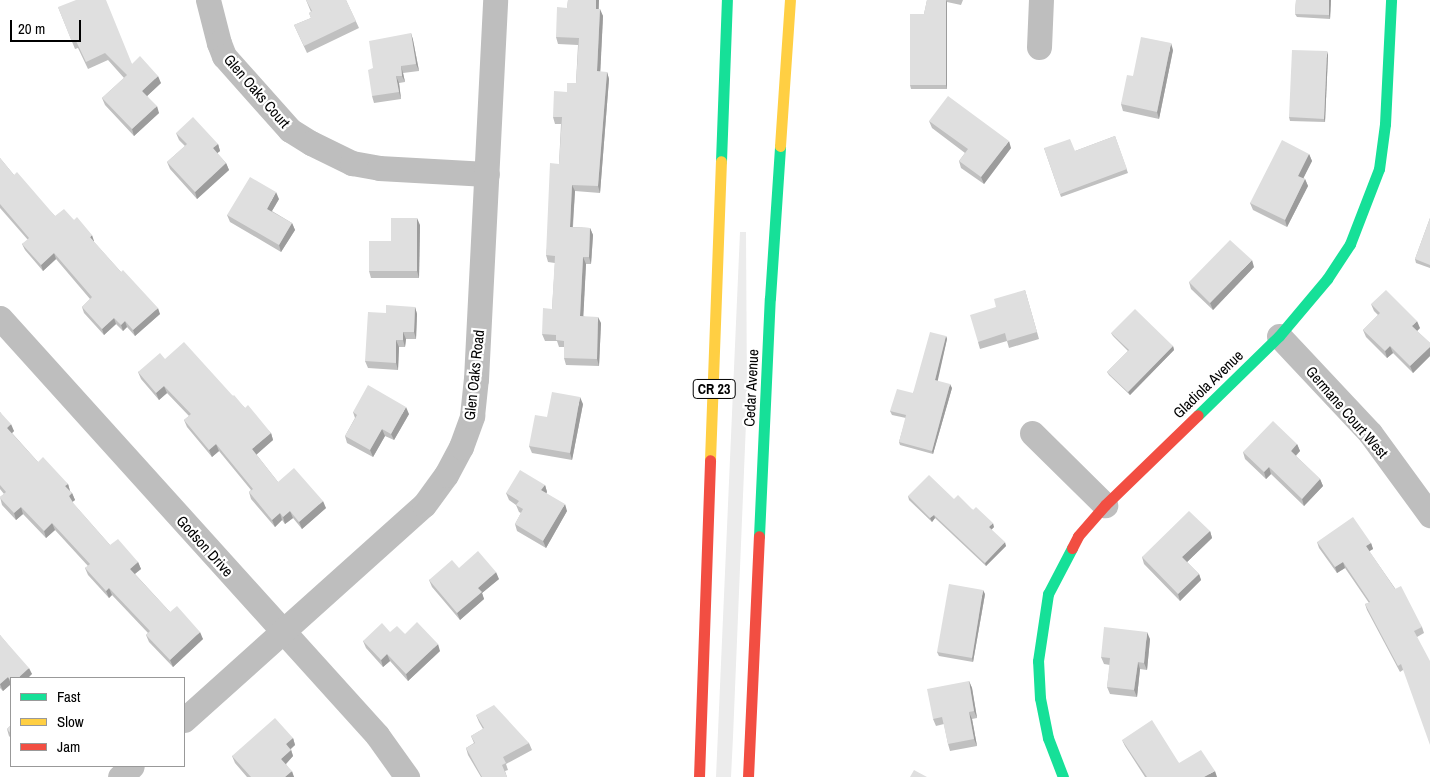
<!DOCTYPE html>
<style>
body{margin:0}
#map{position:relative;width:1430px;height:777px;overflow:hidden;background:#fff;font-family:"Archivo Narrow",sans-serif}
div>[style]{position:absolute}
.green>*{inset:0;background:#ececec}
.street>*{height:25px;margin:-12.5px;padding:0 12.5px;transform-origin:12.5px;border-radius:12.5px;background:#bebebe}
.fast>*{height:11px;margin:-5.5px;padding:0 5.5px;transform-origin:5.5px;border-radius:5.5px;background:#16e098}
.slow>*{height:11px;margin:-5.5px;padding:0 5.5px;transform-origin:5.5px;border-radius:5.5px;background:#ffcf43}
.jam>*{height:11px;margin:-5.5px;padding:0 5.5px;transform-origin:5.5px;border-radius:5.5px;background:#f24e42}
.wall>*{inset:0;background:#c0c0c0}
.shaded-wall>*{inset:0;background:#9c9c9c}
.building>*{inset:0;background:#dfdfdf}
span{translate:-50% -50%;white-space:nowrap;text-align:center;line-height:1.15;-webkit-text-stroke:4.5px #fff;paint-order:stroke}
.shield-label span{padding:1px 4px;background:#fff;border:1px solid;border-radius:4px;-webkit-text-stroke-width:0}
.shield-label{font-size:14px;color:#000;font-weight:700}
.street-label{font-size:15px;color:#000}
.legend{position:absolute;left:10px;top:677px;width:175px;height:90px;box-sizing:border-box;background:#fff;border:1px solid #999;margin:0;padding:6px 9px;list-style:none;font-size:15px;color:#000}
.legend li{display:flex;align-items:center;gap:10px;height:25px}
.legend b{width:25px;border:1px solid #999}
.scale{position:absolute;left:10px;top:20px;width:71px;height:22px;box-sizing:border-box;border:2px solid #000;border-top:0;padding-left:6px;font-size:15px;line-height:18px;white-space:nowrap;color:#000;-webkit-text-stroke:4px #fff;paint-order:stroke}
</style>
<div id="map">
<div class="green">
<i style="clip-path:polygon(740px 232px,746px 232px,747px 399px,733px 737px,731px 777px,716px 777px)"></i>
</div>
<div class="street">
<i style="left:208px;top:0;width:44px;rotate:75.7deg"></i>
<i style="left:219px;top:43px;width:14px;rotate:69deg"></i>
<i style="left:224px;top:56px;width:99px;rotate:48.3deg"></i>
<i style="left:290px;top:130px;width:25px;rotate:32deg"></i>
<i style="left:311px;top:143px;width:46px;rotate:26deg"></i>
<i style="left:352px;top:163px;width:27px;rotate:10deg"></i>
<i style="left:379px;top:168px;width:108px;rotate:3.2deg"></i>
<i style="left:1039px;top:47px;width:47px;rotate:-87.6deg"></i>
<i style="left:0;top:318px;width:562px;rotate:47.88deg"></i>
<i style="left:377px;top:735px;width:52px;rotate:54.5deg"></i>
<i style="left:1279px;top:336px;width:133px;rotate:46.8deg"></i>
<i style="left:1370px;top:433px;width:102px;rotate:53.8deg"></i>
<i style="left:1032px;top:433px;width:103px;rotate:44.6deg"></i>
<i style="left:184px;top:720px;width:322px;rotate:-41.9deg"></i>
<i style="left:424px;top:505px;width:37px;rotate:-54deg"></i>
<i style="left:446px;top:475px;width:32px;rotate:-62deg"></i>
<i style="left:461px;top:447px;width:33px;rotate:-70deg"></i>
<i style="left:472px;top:416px;width:37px;rotate:-84deg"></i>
<i style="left:476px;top:379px;width:379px;rotate:-87.1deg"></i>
<i style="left:120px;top:777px;width:16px;rotate:-43deg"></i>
</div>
<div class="fast">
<i style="left:721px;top:161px;width:161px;rotate:-87.9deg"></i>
<i style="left:1198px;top:415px;width:113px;rotate:-44.3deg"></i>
<i style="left:1279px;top:336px;width:75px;rotate:-49.9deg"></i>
<i style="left:1327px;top:279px;width:42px;rotate:-56.7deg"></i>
<i style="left:1350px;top:244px;width:80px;rotate:-68.9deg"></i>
<i style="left:1379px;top:169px;width:45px;rotate:-82.4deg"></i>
<i style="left:1385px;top:124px;width:124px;rotate:-87.2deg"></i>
<i style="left:759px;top:536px;width:238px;rotate:-87.4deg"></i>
<i style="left:770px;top:298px;width:152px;rotate:-86.2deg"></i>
<i style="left:1063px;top:777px;width:42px;rotate:-111deg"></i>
<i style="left:1048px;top:738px;width:41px;rotate:-101.3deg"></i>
<i style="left:1040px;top:698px;width:37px;rotate:-93deg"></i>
<i style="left:1038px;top:661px;width:68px;rotate:-81.5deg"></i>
<i style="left:1048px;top:594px;width:52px;rotate:-62.4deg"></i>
</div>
<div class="slow">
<i style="left:780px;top:146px;width:146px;rotate:-86.1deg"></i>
<i style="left:710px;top:460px;width:299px;rotate:-87.9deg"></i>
</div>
<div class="jam">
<i style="left:1072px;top:548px;width:13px;rotate:-63deg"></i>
<i style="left:1078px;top:536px;width:41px;rotate:-48.9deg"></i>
<i style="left:1105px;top:505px;width:129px;rotate:-44.1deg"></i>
<i style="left:699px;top:777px;width:317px;rotate:-88deg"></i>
<i style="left:748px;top:777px;width:241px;rotate:-87.4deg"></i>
</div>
<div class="wall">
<i style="clip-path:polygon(306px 0,346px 0,359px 28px,307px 53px,294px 25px,311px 18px,309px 13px,311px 12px)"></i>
<i style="clip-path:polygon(568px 0,599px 0,599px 9px,603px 16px,600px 72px,607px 72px,609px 79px,600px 193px,575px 191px,573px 227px,590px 228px,593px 235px,591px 264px,586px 264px,583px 316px,601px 323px,599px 366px,566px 365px,564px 358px,564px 347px,559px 347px,557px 341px,545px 341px,542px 334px,552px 309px,555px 263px,548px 262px,546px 255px,559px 164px,561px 124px,555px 124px,553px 117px,567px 92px,576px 83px,578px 45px,558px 44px,556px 37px,567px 8px)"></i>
<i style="clip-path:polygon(927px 0,963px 0,961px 5px,947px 2px,947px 89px,911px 89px,910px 85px,924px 14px)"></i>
<i style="clip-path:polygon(1296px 0,1331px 0,1330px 19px,1297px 17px,1295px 14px)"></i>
<i style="clip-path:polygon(58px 7px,132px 64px,161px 83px,147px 96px,159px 113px,134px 136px,105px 105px,102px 98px,124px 78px,108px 60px,88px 69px,78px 48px,75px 49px)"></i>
<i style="clip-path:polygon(411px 33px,413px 40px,419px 71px,403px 73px,405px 82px,399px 83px,401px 99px,374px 103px,372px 96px,373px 68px)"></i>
<i style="clip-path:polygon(1173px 50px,1159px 119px,1123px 111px,1121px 104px,1133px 76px)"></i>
<i style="clip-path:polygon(1328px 55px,1325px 122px,1290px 121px,1289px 117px)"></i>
<i style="clip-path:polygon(929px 121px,1011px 148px,984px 184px,961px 168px,959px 161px,965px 153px,932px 128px)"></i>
<i style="clip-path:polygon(176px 133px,218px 144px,220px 151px,217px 153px,226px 163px,229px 170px,197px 199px,170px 169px,167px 162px,185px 146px,179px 140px)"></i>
<i style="clip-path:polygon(1115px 136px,1128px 173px,1061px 197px,1044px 148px,1075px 151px)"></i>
<i style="clip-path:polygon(1309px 154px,1312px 161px,1303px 178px,1305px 179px,1308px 186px,1287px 227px,1253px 210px,1250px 203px)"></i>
<i style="clip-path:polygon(0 158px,14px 175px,55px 216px,74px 220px,94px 241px,94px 242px,121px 272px,160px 314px,135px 336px,127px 327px,123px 331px,116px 324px,104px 335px,84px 313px,82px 307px,90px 299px,56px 259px,43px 271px,25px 250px,22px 244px,28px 240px,0 208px)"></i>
<i style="clip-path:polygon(279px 199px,272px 211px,292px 223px,295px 230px,281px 252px,230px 222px,227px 215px)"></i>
<i style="clip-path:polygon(1430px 218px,1430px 268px,1416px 263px,1415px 259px)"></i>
<i style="clip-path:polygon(420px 225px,419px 278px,371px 278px,369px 271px,391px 241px)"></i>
<i style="clip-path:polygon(1254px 267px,1213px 310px,1191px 289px,1189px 282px)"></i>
<i style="clip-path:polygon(1025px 290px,1039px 339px,1009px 348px,1007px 341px,980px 349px,978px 342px,996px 307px)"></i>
<i style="clip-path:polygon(1371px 304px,1420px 328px,1417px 331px,1430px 343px,1430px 356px,1413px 373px,1393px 353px,1387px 358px,1366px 337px,1363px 330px,1378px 315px,1374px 311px)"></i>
<i style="clip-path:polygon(415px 307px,417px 314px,416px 339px,406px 339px,405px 347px,399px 347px,398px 370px,368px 368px,365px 361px,386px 313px)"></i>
<i style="clip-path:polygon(1111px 333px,1173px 346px,1174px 350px,1130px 395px,1109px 375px,1107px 372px,1128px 351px,1113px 336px)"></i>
<i style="clip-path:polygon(946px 336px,947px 339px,937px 381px,952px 388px,933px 454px,900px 445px,899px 442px,906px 418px,892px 415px,890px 411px,913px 393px)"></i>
<i style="clip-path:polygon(165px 359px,233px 396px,245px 408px,271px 433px,273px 440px,256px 454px,278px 482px,326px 508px,302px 529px,293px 518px,285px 524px,282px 520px,275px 527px,251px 499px,249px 492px,251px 490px,219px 451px,212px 457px,187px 427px,184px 420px,189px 416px,167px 393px,159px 400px,141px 379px,138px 372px)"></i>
<i style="clip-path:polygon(583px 404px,572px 460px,532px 453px,529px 446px,547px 417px)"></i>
<i style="clip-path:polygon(0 412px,14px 431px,12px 433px,38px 462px,68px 484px,70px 491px,72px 493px,75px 500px,72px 502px,110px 545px,138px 562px,141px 569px,135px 574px,170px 612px,203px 639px,173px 667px,149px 642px,146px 635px,148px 633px,112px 595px,109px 598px,88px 575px,85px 568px,88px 566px,55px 530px,46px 538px,23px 514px,16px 520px,2px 505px,0 497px,4px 494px,0 489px)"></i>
<i style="clip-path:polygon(353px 412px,409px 414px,394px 440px,385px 436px,373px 457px,347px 443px,345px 436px,355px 418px)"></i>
<i style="clip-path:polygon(1297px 444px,1300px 451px,1296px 456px,1320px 479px,1323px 486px,1304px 506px,1271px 474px,1266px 479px,1245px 459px,1243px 452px)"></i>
<i style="clip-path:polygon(545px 485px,547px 492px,546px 493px,567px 511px,546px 548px,517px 531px,515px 524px,521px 513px,519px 512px,516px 505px,509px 500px,506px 493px)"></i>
<i style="clip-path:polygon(908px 496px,954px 499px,973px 510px,994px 527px,991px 530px,1006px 546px,986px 566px,935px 518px,932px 522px,909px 500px)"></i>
<i style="clip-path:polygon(1210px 531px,1212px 538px,1187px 562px,1199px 574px,1201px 580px,1180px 601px,1144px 564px,1142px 557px)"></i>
<i style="clip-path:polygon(1317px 542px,1371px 543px,1373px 549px,1369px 551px,1422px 627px,1424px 633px,1417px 637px,1403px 670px,1400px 672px,1367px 610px,1365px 604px,1369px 603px,1345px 568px,1337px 573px,1319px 548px)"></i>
<i style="clip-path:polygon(459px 568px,499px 579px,482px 593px,484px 599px,460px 620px,432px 587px,429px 580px)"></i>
<i style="clip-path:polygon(985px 594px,973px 662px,939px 656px,937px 652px)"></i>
<i style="clip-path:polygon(390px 632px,405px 634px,440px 651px,408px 681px,390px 661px,383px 667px,366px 648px,363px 641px)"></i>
<i style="clip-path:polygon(0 635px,32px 674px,11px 678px,11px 685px,11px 684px,3px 691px,0 688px)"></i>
<i style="clip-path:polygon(1150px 639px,1147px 670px,1140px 669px,1137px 697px,1110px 694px,1107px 687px,1110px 665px,1104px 664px,1101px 657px)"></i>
<i style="clip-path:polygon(969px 681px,972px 688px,977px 718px,972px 719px,977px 746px,950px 751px,948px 744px,944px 724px,936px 726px,933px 719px)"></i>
<i style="clip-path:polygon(476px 715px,529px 743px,532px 750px,506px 764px,508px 770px,505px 771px,507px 777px,481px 777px,468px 755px,466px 748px,474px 743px,471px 736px,483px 729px,479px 722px)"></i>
<i style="clip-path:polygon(11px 725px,11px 738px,9px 736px,7px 729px)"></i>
<i style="clip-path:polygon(293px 738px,295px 745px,291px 749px,293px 756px,286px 764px,294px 777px,247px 777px,235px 763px,232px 756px)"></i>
<i style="clip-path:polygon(1122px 740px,1179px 763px,1217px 777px,1145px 777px,1125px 746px)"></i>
</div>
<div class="shaded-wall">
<i style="clip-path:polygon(596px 0,599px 0,598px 16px,596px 9px)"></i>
<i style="clip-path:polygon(946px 0,947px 2px,947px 89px,946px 85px)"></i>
<i style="clip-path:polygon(1329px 0,1331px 0,1330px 19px,1329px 15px)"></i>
<i style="clip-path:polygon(600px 9px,603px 16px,600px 78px,597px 71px)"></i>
<i style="clip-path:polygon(411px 33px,413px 40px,419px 71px,416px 64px)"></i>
<i style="clip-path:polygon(1171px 43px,1173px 50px,1159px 119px,1157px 112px)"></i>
<i style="clip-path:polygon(1327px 51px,1328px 55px,1325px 122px,1324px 119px)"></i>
<i style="clip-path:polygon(401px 66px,403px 73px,405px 82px,402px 76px)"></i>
<i style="clip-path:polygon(607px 72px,609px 79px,600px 193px,598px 186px)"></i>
<i style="clip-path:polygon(158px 76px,161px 83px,145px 98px,142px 91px)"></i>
<i style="clip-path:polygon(396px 76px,399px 83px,401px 99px,399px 92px)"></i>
<i style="clip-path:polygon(157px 106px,159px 113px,134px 136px,132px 129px)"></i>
<i style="clip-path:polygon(1009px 141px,1011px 148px,984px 184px,981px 177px)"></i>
<i style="clip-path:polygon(218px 144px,220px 151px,215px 155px,213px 148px)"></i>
<i style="clip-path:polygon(1309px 154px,1312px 161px,1301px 183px,1298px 176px)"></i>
<i style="clip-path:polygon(226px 163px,229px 170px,197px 199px,195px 192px)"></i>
<i style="clip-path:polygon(1305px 179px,1308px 186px,1287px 227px,1285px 220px)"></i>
<i style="clip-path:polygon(572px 185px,575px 191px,572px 234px,570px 227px)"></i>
<i style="clip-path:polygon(276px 192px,279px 199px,269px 216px,267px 209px)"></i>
<i style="clip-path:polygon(417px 218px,420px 225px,419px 278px,417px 271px)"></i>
<i style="clip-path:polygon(292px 223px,295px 230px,281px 252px,279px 245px)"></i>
<i style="clip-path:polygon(590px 228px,593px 235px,591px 264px,589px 257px)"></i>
<i style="clip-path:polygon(92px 235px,94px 241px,92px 243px,90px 237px)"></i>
<i style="clip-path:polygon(54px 253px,56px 259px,43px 271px,41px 265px)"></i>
<i style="clip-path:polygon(583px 257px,586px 264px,583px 323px,580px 316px)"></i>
<i style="clip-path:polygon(1252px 260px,1254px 267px,1213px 310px,1210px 303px)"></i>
<i style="clip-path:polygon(415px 307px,417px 314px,416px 339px,414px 332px)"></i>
<i style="clip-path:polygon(158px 308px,160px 314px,135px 336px,133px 330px)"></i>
<i style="clip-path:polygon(598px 317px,601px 323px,599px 366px,597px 359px)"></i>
<i style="clip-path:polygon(114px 318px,116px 324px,104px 335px,102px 329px)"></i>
<i style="clip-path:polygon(125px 321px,127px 327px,123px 331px,121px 325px)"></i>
<i style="clip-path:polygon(1417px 321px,1420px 328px,1415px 333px,1412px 326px)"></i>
<i style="clip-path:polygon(403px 332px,406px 339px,405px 347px,403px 340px)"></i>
<i style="clip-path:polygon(946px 336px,947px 339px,937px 384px,935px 380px)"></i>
<i style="clip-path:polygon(396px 340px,399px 347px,398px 370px,396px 363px)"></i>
<i style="clip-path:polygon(1173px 346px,1174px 350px,1130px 395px,1128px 392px)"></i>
<i style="clip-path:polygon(1390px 346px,1393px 353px,1387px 358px,1385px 351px)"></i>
<i style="clip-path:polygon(1430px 347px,1430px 356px,1413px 373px,1410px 366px)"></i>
<i style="clip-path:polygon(950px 384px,952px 388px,933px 454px,932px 451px)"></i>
<i style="clip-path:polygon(164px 386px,167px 393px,159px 400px,156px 393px)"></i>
<i style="clip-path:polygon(580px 397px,583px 404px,572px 460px,570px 453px)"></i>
<i style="clip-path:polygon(406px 407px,409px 414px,394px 440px,391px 434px)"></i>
<i style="clip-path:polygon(11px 424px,14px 431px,10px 435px,7px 428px)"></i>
<i style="clip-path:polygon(382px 429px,385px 436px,373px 457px,370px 450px)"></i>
<i style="clip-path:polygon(271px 433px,273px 440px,255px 456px,252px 449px)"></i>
<i style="clip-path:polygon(216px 444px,219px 451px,212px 457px,209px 450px)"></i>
<i style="clip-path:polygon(1297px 444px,1300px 451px,1293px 458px,1291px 451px)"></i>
<i style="clip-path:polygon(1269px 467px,1271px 474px,1266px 479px,1264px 472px)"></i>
<i style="clip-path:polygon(1320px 479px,1323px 486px,1304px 506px,1302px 499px)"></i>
<i style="clip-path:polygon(68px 484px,70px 491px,68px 493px,65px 486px)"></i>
<i style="clip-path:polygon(545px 485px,547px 492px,544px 497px,541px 490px)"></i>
<i style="clip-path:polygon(72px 493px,75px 500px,71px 503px,69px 496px)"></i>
<i style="clip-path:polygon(323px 501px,326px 508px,302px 529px,299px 522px)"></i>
<i style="clip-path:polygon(565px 504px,567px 511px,546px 548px,543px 541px)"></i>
<i style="clip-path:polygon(21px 507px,23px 514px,16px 520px,14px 513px)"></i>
<i style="clip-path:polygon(290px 511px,293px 518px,285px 524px,283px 517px)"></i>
<i style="clip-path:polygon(280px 513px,282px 520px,275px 527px,272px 520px)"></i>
<i style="clip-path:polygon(934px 515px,935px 518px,932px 522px,930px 518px)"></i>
<i style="clip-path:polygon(52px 523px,55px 530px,46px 538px,44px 531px)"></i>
<i style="clip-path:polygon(993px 523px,994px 527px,990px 531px,989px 527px)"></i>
<i style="clip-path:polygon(1210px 531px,1212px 538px,1185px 564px,1182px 557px)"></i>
<i style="clip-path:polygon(1005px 542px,1006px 546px,986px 566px,985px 563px)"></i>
<i style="clip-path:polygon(1371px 543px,1373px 549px,1368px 552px,1366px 546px)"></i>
<i style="clip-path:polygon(138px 562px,141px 569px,132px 576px,130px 569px)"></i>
<i style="clip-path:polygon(1343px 562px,1345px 568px,1337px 573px,1335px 567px)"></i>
<i style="clip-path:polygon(496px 572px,499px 579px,482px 593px,484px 599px,460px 620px,457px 613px,478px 588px)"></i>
<i style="clip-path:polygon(1199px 574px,1201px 580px,1180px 601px,1178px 594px)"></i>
<i style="clip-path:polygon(109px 588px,112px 595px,109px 598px,106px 591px)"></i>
<i style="clip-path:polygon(983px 590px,985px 594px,973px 662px,972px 658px)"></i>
<i style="clip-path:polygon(200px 632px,203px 639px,173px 667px,170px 660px)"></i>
<i style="clip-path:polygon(1147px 632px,1150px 639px,1147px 670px,1144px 663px)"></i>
<i style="clip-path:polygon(438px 644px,440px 651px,408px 681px,406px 674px)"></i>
<i style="clip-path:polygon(387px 654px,390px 661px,383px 667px,381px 660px)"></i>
<i style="clip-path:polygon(1138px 662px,1140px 669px,1137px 697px,1134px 690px)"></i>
<i style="clip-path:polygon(29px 668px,32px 674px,28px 678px,18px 678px)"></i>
<i style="clip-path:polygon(8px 677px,11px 684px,3px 691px,0 684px)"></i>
<i style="clip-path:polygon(969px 681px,972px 688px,977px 718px,974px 711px)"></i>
<i style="clip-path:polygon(969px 712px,972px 719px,977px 746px,974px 739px)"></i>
<i style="clip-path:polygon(293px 738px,295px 745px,288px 751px,286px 744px)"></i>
<i style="clip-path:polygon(291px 750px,293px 756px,284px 766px,281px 759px)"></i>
<i style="clip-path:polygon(292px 771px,294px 777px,285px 777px)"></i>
<i style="clip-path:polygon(1215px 771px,1217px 777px,1204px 777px)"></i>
</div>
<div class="building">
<i style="clip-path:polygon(76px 0,106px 0,132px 64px,140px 56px,158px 76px,142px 91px,157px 106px,132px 129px,102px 98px,127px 75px,105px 53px,86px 62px,76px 41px,72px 42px,58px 7px)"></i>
<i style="clip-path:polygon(306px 0,346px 0,356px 21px,304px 46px,294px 25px,311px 18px,309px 13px,312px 11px)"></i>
<i style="clip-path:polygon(568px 0,596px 0,596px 9px,600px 9px,597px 71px,607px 72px,598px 186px,572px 185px,570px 227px,590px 228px,589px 257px,583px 257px,580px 316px,598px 317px,597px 359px,564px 358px,564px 341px,556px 340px,556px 335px,542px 334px,543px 308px,552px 309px,555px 256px,546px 255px,550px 163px,559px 164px,562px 117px,553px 117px,554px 91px,567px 92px,567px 83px,576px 83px,579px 38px,556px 37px,557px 7px,567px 8px)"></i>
<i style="clip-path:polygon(927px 0,946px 0,946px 85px,910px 85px,910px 14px,924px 14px)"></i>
<i style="clip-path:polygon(1296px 0,1329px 0,1329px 15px,1295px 14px)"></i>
<i style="clip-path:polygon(411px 33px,416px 64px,401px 66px,402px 76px,396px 76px,399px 92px,372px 96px,368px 70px,373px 68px,369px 41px)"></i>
<i style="clip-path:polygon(1141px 37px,1171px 43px,1157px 112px,1121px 104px,1127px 75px,1133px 76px)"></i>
<i style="clip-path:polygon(1292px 50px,1327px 51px,1324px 119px,1289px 117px)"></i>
<i style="clip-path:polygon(948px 96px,1009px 141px,981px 177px,959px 161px,968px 149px,929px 121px)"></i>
<i style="clip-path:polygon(193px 117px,218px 144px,213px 148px,226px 163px,195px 192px,167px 162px,187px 144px,176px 133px)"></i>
<i style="clip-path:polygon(1115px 136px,1127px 169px,1060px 194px,1044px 148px,1070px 139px,1075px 151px)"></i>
<i style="clip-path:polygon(1282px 140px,1309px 154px,1298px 176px,1305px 179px,1285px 220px,1250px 203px)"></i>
<i style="clip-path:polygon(0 158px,14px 175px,17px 172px,55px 216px,64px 209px,74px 220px,77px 217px,92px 235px,90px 237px,121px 272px,123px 270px,158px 308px,133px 330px,125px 321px,121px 325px,114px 318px,102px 329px,82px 307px,92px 297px,54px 253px,41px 265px,22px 244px,29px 238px,0 204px)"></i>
<i style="clip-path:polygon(250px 177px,276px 192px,267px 209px,292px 223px,279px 245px,227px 215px)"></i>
<i style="clip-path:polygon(391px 218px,417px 218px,417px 271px,369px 271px,369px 241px,391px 241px)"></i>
<i style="clip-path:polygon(1430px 218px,1430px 265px,1415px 259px)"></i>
<i style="clip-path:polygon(1230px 240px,1252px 260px,1210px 303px,1189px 282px)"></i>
<i style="clip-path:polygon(1025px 290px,1037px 332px,1007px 341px,1005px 333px,978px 342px,970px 315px,996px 307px,994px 299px)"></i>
<i style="clip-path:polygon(1386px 290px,1417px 321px,1412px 326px,1430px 343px,1430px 347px,1410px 366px,1390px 346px,1385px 351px,1363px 330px,1380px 313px,1371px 304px)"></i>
<i style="clip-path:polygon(386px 305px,415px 307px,414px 332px,403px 332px,403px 340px,396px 340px,396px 363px,365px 361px,368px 312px,386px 313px)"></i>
<i style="clip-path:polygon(1135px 309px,1173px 346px,1128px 392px,1107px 372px,1129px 350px,1111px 333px)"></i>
<i style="clip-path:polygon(930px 332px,946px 336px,935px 380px,950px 384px,932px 451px,899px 442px,906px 415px,890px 411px,897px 389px,913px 393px)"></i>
<i style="clip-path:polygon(184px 342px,233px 396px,234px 395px,245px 408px,248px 405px,271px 433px,252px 449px,278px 482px,294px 468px,323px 501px,299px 522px,290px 511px,283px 517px,280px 513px,272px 520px,249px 492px,253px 489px,216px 444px,209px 450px,184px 420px,191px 414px,164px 386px,156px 393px,138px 372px,160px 353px,165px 359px)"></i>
<i style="clip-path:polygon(368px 385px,406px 407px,391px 434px,382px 429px,370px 450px,345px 436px,357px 415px,353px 412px)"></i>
<i style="clip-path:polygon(552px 392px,580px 397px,570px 453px,529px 446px,535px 415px,547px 417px)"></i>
<i style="clip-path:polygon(0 412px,11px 424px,7px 428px,38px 462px,43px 457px,68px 484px,65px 486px,72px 493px,69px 496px,74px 504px,110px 545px,118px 539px,138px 562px,130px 569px,170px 612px,177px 606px,200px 632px,170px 660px,146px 635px,150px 631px,109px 588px,106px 591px,85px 568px,90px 564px,52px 523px,44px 531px,21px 507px,14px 513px,0 498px,0 497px,6px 492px,0 485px)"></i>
<i style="clip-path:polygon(1273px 421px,1297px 444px,1291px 451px,1320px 479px,1302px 499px,1269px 467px,1264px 472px,1243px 452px)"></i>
<i style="clip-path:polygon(520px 470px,545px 485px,541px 490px,565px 504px,543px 541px,515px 524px,523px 509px,516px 505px,519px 501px,506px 493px)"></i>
<i style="clip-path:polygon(929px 475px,954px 499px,958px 495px,973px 510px,976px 507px,993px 523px,989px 527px,1005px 542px,985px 563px,934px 515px,930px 518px,908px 496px)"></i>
<i style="clip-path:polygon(1189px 511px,1210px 531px,1182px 557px,1199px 574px,1178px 594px,1142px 557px)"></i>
<i style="clip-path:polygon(1353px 517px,1371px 543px,1366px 546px,1395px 589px,1401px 586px,1422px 627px,1414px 631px,1430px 661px,1430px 745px,1401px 664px,1398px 666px,1365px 604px,1370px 602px,1343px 562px,1335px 567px,1317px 542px)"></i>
<i style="clip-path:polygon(478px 551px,496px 572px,478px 588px,482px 592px,457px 613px,429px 580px,452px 560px,459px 568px)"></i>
<i style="clip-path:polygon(949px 584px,983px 590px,972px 658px,937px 652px)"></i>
<i style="clip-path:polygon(417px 622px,438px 644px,406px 674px,387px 654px,381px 660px,363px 641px,382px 623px,390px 632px,397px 626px,405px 634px)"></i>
<i style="clip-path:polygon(1104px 627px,1147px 632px,1144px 663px,1138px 662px,1134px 690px,1107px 687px,1110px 658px,1101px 657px)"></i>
<i style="clip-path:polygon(0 635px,29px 668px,18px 678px,11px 678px,11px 681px,8px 677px,0 684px)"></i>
<i style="clip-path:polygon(969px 681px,974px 711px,969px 712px,974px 739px,948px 744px,942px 717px,933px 719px,927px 689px)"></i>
<i style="clip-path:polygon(494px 705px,529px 743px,503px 757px,506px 763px,502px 765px,507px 777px,482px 777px,466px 748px,475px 743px,471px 736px,484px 728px,476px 715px)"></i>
<i style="clip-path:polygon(275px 718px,293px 738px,286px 744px,291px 750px,281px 759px,292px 771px,285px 777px,251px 777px,232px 756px)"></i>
<i style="clip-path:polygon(1152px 720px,1179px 763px,1201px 750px,1215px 771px,1204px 777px,1147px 777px,1122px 740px)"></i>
<i style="clip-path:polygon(11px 725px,11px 734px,7px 729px)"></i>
<i style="clip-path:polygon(914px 770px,927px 777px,910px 777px)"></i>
</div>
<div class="shield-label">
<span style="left:714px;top:389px">CR 23</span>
</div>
<div class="street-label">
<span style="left:257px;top:91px;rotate:49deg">Glen Oaks Court</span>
<span style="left:474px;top:375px;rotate:-84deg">Glen Oaks Road</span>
<span style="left:1208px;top:384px;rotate:-44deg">Gladiola Avenue</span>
<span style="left:751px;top:388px;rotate:-87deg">Cedar Avenue</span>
<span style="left:1347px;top:412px;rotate:49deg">Germane Court West</span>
<span style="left:205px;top:546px;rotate:48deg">Godson Drive</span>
</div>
<ul class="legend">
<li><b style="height:6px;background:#16e098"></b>Fast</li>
<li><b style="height:6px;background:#ffcf43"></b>Slow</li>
<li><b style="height:6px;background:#f24e42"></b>Jam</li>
</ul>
<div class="scale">20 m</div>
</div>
